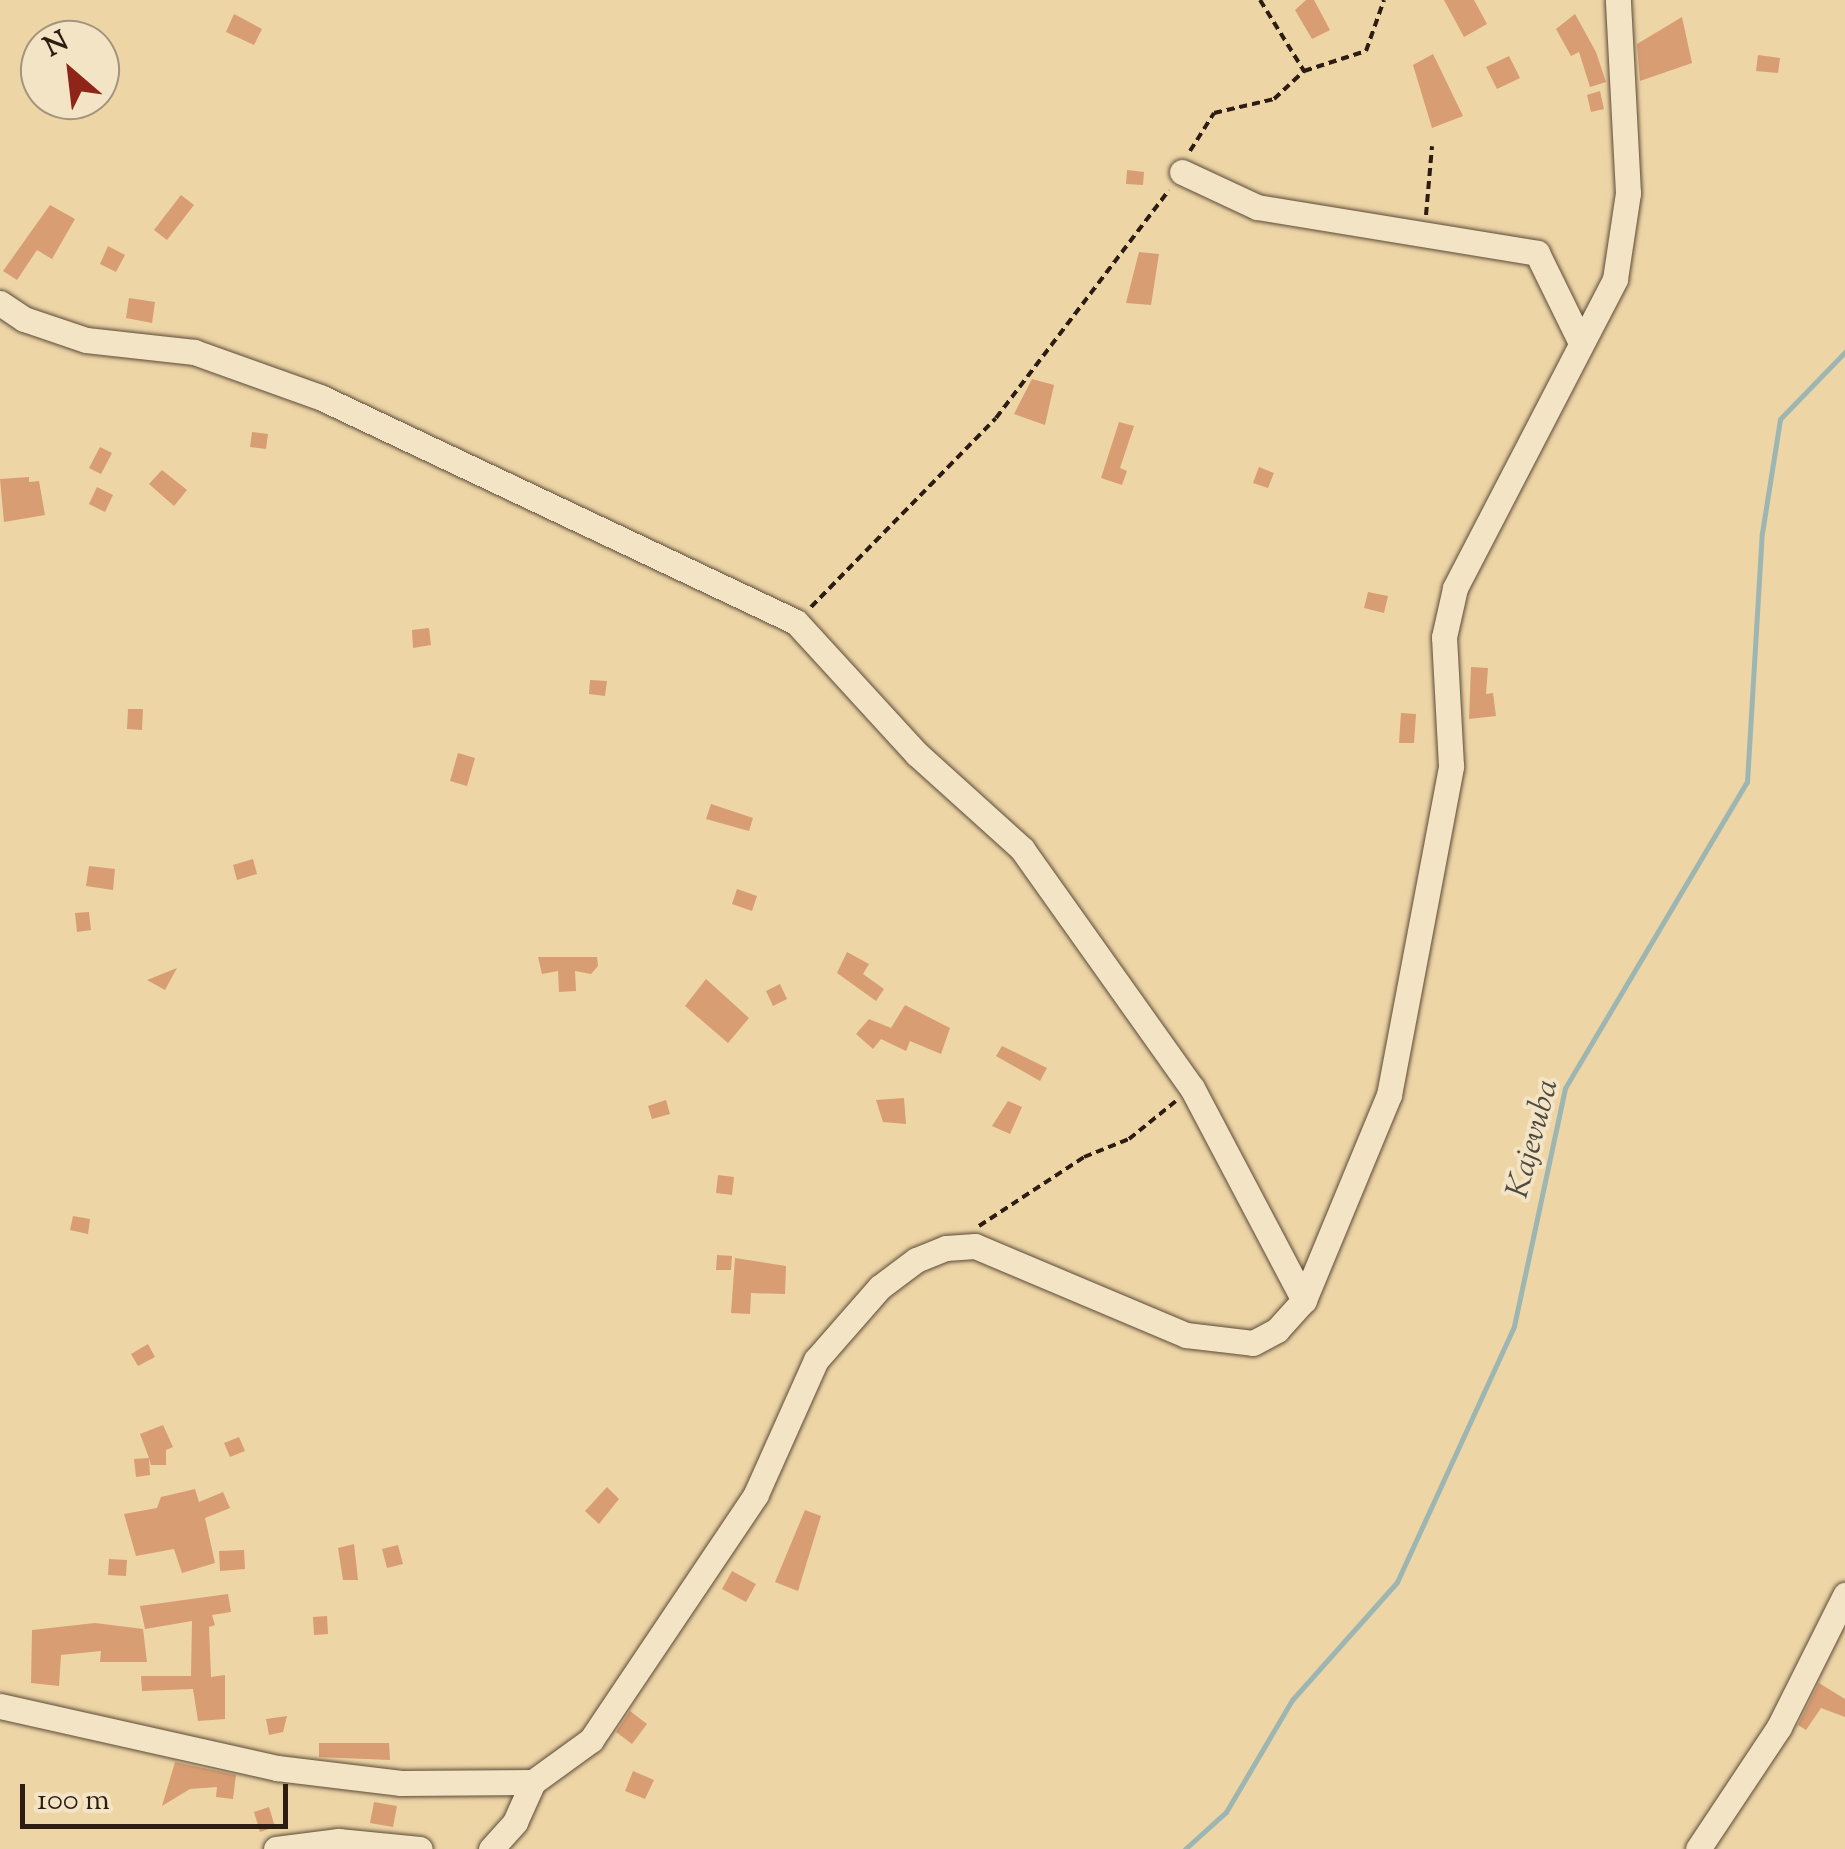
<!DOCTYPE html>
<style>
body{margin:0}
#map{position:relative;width:1845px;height:1849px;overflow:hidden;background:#edd5a6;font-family:"Sorts Mill Goudy",serif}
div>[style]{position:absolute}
.stream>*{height:5px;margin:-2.5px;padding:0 2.5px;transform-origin:2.5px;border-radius:2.5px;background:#9db6b2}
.building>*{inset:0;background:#d89d73}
.path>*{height:4px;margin-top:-2px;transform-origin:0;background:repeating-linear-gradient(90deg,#2c1c12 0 8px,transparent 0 13px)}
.roads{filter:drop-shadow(0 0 2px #5c4a37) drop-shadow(0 0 2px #5c4a37)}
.minor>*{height:25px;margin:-12.5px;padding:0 12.5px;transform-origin:12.5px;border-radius:12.5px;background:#f3e4c5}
span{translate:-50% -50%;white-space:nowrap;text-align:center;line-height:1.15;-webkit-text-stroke:8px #f3e4c5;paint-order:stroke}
.water-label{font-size:32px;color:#4e4a42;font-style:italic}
.north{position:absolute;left:20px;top:20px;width:100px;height:100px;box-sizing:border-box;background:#f3e4c5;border:2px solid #a3947d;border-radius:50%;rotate:332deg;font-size:28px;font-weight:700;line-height:40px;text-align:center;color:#2c1c12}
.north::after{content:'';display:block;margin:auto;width:35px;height:45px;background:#8f2418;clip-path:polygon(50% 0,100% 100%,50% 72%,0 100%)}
.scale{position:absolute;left:20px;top:1784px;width:268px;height:45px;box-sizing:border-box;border:5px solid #2c1c12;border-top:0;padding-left:12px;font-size:30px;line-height:35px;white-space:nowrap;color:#2c1c12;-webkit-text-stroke:8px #f3e4c5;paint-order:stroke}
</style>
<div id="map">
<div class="stream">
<i style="left:1185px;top:1849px;width:55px;rotate:-42.1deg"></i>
<i style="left:1226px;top:1812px;width:130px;rotate:-59.5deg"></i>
<i style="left:1292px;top:1700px;width:158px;rotate:-48.3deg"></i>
<i style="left:1397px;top:1582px;width:281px;rotate:-65.4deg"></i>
<i style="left:1514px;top:1326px;width:243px;rotate:-77.9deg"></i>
<i style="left:1565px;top:1088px;width:356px;rotate:-59.3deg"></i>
<i style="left:1747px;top:782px;width:249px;rotate:-86.6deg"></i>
<i style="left:1762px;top:533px;width:115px;rotate:-81deg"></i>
<i style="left:1780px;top:419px;width:93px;rotate:-45.9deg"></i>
</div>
<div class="building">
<i style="clip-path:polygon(1306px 0,1314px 0,1330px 30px,1312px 39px,1295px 10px)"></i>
<i style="clip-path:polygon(1444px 0,1474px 0,1487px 24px,1464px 37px)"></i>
<i style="clip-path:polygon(234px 14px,262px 29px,254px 45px,226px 32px)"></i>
<i style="clip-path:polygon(1575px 14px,1596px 52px,1606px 82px,1590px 87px,1579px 52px,1571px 56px,1556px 29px)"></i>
<i style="clip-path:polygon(1682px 17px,1692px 63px,1640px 81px,1637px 44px)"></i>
<i style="clip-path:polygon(1433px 54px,1463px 116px,1432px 128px,1413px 65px)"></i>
<i style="clip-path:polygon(1758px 55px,1780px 58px,1778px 73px,1756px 71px)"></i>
<i style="clip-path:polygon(1509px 56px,1520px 78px,1497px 89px,1486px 67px)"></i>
<i style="clip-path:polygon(1600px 91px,1604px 109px,1591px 112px,1587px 95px)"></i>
<i style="clip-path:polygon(1127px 170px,1144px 172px,1143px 185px,1126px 184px)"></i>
<i style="clip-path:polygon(181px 195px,194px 205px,167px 240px,154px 230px)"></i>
<i style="clip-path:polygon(50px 205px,75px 219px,52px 259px,37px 250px,17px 280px,3px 271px)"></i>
<i style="clip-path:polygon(108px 246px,125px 255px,116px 272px,100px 264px)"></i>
<i style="clip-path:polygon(1139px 252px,1159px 254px,1151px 305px,1126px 303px)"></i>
<i style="clip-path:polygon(129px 298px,155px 302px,152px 323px,126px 318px)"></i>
<i style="clip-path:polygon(1032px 379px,1054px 385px,1045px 425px,1014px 414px)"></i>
<i style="clip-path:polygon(1119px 422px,1134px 426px,1120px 468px,1127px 471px,1122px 485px,1101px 478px)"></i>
<i style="clip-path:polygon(252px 432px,268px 434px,266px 449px,250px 447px)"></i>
<i style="clip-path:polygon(100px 447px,112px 453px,101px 474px,89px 468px)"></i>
<i style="clip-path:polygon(1259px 467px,1274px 473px,1268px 488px,1253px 483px)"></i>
<i style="clip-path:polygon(162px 470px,187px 490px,174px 506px,149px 484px)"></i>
<i style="clip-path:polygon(29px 477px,29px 482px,39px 481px,45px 515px,4px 522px,0 479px)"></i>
<i style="clip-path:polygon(97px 487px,113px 495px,105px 512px,89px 504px)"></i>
<i style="clip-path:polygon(1368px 592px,1388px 596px,1384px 613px,1364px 608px)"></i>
<i style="clip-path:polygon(429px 628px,431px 645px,413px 648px,412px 630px)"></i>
<i style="clip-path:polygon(1471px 667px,1488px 668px,1486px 694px,1493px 693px,1496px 716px,1469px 719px)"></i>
<i style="clip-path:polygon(590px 680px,607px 681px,605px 696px,589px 694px)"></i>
<i style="clip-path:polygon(128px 709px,143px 709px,142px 730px,127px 729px)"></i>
<i style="clip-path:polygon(1401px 713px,1416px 714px,1414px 743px,1399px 743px)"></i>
<i style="clip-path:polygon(458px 753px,475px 758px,467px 786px,450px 781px)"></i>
<i style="clip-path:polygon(711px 804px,753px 818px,749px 831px,706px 819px)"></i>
<i style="clip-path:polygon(253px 859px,257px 874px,237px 880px,233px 865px)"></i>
<i style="clip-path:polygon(89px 866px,115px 869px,113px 890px,86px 886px)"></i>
<i style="clip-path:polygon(737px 889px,757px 896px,752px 911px,732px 904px)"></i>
<i style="clip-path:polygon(89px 912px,91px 930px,77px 932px,75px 913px)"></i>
<i style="clip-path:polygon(847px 952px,869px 964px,863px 974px,884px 989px,876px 1001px,837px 973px)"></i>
<i style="clip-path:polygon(538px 957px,597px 957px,598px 966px,591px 974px,575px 971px,576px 991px,559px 992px,558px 971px,542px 974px)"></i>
<i style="clip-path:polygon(177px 968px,165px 990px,147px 980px)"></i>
<i style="clip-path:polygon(706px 979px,749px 1018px,728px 1043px,685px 1006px)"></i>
<i style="clip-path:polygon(780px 984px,787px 999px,773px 1006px,766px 991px)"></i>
<i style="clip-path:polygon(905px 1005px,950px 1028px,941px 1054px,910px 1041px,906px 1051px,881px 1039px,873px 1049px,856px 1034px,869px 1019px,891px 1028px)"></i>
<i style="clip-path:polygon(1002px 1046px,1047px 1068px,1040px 1081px,996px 1056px)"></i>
<i style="clip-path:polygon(904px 1098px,906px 1124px,883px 1122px,876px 1100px)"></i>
<i style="clip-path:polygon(666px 1100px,670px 1114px,652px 1119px,648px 1106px)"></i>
<i style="clip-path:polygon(1008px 1101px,1022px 1107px,1010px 1134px,992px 1126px)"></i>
<i style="clip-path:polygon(718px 1175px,734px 1177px,732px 1195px,716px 1193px)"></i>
<i style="clip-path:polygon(73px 1216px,90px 1219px,88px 1234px,70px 1230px)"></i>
<i style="clip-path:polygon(717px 1255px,732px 1256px,731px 1270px,716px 1270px)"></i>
<i style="clip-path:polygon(735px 1258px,786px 1266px,785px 1294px,751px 1293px,750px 1314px,731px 1313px)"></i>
<i style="clip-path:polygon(148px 1344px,155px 1357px,138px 1366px,131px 1354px)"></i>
<i style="clip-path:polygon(163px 1425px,173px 1447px,166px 1450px,166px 1465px,151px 1465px,149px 1458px,150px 1475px,136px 1477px,134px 1459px,149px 1458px,140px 1434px)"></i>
<i style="clip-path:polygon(239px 1437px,245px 1451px,230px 1457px,224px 1443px)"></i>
<i style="clip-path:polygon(607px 1487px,619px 1499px,599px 1524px,585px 1511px)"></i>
<i style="clip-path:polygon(195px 1489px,199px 1502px,223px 1492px,230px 1508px,205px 1518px,215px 1563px,182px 1573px,174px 1549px,136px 1556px,124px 1514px,157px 1508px,161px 1497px)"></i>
<i style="clip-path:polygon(805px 1510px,821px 1516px,798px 1591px,775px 1582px)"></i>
<i style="clip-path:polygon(354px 1544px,358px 1580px,343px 1580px,338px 1548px)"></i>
<i style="clip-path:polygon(398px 1545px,403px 1564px,387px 1568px,382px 1549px)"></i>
<i style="clip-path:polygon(244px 1550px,245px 1569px,220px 1571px,219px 1551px)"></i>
<i style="clip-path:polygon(109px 1559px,127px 1560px,126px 1576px,108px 1575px)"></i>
<i style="clip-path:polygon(732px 1571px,756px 1584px,746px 1602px,722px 1589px)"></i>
<i style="clip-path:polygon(228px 1594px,231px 1612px,212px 1615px,215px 1625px,209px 1627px,211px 1677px,225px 1675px,225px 1719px,198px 1721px,193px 1689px,142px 1691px,141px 1676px,191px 1676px,192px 1621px,145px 1629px,140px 1606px)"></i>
<i style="clip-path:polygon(327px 1616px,328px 1634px,314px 1635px,313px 1617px)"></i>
<i style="clip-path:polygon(95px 1623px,143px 1629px,147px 1662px,100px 1662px,101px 1651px,61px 1655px,59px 1686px,31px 1683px,32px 1630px)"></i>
<i style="clip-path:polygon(1819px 1683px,1845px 1699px,1845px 1717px,1821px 1708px,1806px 1730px,1798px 1725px)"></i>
<i style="clip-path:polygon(630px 1711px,647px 1724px,632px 1744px,616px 1732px)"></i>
<i style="clip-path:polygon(287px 1716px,283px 1732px,269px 1735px,266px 1719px)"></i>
<i style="clip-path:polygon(319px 1743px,389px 1743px,390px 1760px,319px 1757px)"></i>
<i style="clip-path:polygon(175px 1762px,236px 1775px,233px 1799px,216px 1797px,217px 1787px,190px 1789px,162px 1806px)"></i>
<i style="clip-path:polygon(633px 1771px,654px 1780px,645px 1799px,625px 1791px)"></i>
<i style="clip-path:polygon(374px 1802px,397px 1806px,393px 1827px,370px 1823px)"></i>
<i style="clip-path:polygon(269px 1807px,275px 1827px,260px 1832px,254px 1812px)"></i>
</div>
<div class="path">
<i style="left:1260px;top:0;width:84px;rotate:58.2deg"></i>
<i style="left:1304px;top:71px;width:65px;rotate:-17.9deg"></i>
<i style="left:1366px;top:51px;width:54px;rotate:-70.6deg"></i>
<i style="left:1190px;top:151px;width:45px;rotate:-57.7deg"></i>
<i style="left:1214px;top:113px;width:62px;rotate:-13.1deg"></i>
<i style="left:1274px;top:99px;width:41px;rotate:-43deg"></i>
<i style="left:1426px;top:215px;width:69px;rotate:-85deg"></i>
<i style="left:811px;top:607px;width:264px;rotate:-45.6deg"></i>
<i style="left:996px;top:418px;width:286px;rotate:-52.8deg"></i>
<i style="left:979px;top:1226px;width:126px;rotate:-33.3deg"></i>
<i style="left:1084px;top:1157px;width:48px;rotate:-21.8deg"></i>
<i style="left:1129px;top:1139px;width:60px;rotate:-39deg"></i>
</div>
<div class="roads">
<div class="minor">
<i style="left:1182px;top:172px;width:83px;rotate:25deg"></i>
<i style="left:1257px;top:207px;width:284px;rotate:9.3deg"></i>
<i style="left:1537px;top:253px;width:100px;rotate:63.9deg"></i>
<i style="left:0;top:303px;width:29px;rotate:34deg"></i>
<i style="left:24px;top:319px;width:65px;rotate:18.7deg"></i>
<i style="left:86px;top:340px;width:109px;rotate:6.3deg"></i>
<i style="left:194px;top:352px;width:134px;rotate:19.7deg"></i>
<i style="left:320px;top:397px;width:526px;rotate:25.3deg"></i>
<i style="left:796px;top:622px;width:179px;rotate:47.5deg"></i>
<i style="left:917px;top:754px;width:142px;rotate:42.1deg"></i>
<i style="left:1022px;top:849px;width:293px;rotate:54.6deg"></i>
<i style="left:1192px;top:1088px;width:240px;rotate:62.2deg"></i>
<i style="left:0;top:1706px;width:284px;rotate:12.6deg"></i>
<i style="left:277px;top:1768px;width:125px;rotate:6.9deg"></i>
<i style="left:401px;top:1783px;width:132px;rotate:-0.4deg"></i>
<i style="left:276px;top:1849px;width:63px;rotate:-7.4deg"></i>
<i style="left:338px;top:1841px;width:82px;rotate:5.6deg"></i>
<i style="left:491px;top:1849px;width:36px;rotate:-48deg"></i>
<i style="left:515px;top:1822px;width:44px;rotate:-65.8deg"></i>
<i style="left:533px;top:1782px;width:72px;rotate:-35.9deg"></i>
<i style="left:591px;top:1740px;width:296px;rotate:-56.1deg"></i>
<i style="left:756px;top:1494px;width:147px;rotate:-65.9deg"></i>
<i style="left:816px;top:1360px;width:97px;rotate:-48.8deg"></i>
<i style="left:880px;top:1287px;width:45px;rotate:-36.9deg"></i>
<i style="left:916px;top:1260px;width:32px;rotate:-22deg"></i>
<i style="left:946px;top:1248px;width:29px;rotate:-4deg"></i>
<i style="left:975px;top:1246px;width:229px;rotate:22.9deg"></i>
<i style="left:1186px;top:1335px;width:67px;rotate:6.8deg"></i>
<i style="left:1253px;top:1343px;width:27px;rotate:-28deg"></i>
<i style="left:1277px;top:1330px;width:40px;rotate:-48deg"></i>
<i style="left:1304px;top:1300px;width:222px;rotate:-67.5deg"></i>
<i style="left:1389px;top:1095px;width:335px;rotate:-79.3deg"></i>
<i style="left:1451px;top:766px;width:129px;rotate:-93.1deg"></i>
<i style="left:1444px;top:637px;width:50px;rotate:-77.3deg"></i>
<i style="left:1455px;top:588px;width:348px;rotate:-62.6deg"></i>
<i style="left:1615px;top:279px;width:87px;rotate:-81.4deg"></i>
<i style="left:1628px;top:193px;width:193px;rotate:-93deg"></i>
<i style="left:1698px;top:1849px;width:146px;rotate:-56.4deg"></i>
<i style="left:1779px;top:1727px;width:148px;rotate:-63.4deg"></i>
</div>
</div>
<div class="water-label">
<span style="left:1534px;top:1139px;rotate:-75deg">Kajevuba</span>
</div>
<div class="north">N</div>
<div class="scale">100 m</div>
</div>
